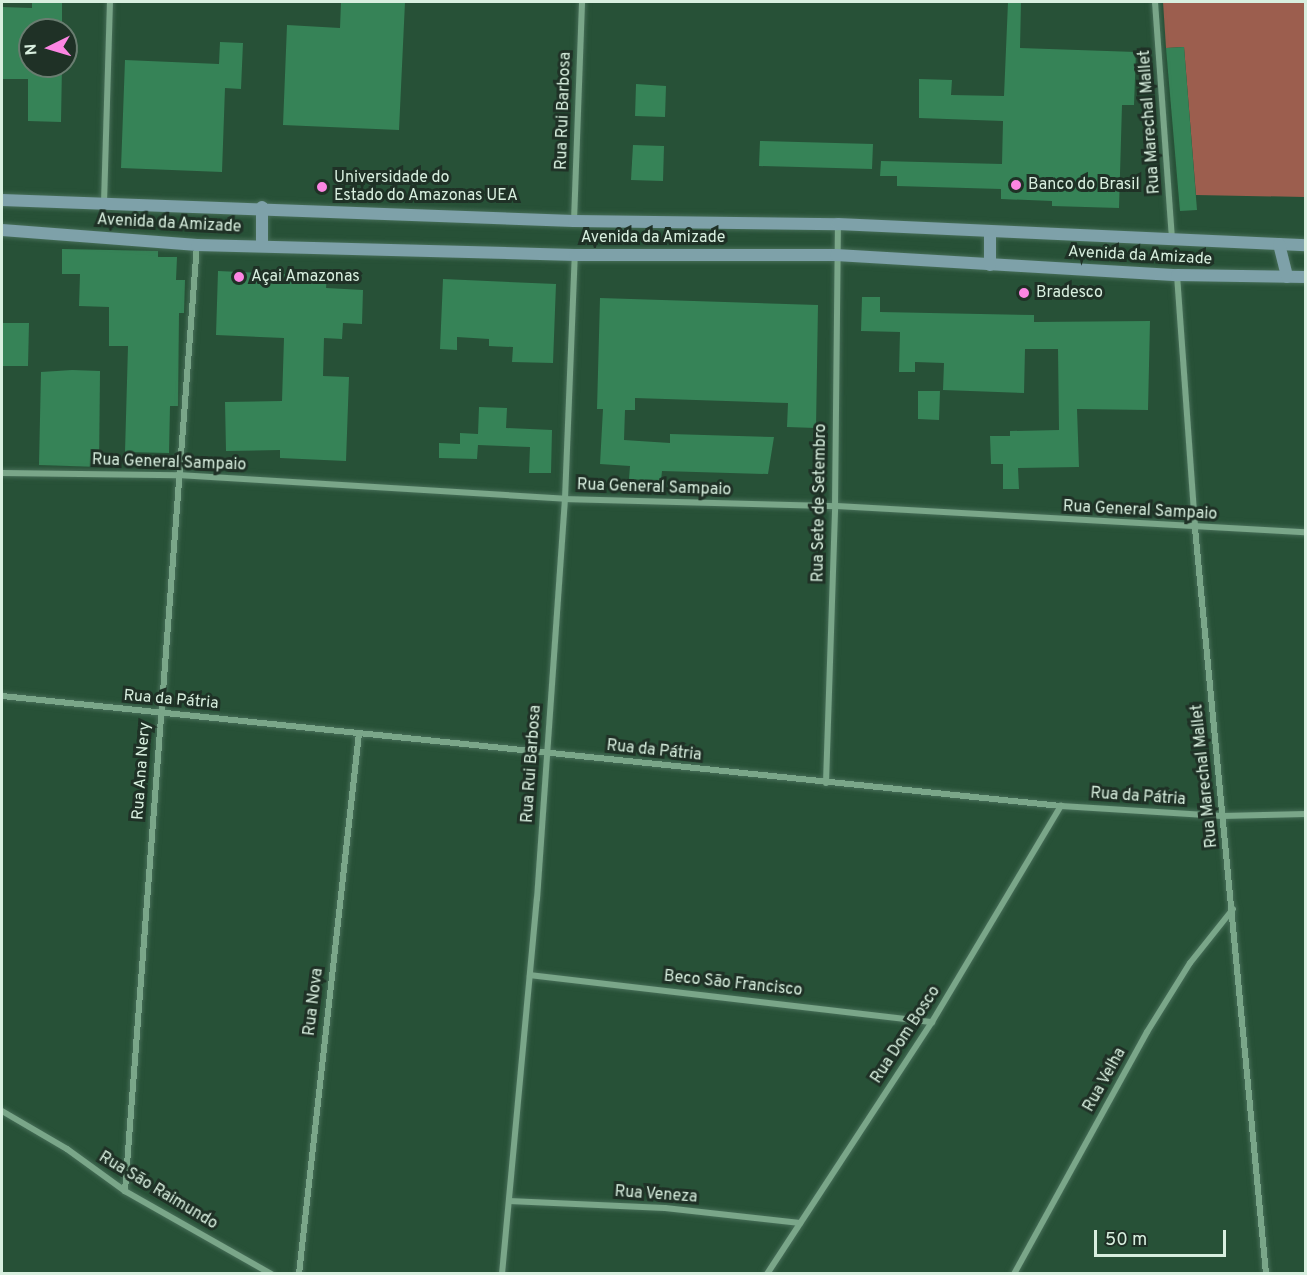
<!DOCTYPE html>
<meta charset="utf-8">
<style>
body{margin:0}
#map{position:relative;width:1307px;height:1275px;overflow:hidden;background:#275137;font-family:Overpass,sans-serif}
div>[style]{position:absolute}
.green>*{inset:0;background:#9c5e4e}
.building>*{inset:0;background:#368357}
.roads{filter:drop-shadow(0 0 2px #476e58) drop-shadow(0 0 2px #476e58)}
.street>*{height:6px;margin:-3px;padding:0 3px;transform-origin:3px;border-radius:3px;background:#7aa689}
.secondary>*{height:12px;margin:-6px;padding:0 6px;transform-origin:6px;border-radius:6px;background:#7ea1a9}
.dots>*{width:16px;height:16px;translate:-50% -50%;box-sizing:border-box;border:3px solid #1f3126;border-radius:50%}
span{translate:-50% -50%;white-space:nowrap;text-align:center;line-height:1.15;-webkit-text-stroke:6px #1f3126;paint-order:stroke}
.street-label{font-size:16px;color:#d8efdf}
.poi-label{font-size:16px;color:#d8efdf}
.left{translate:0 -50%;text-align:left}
.frame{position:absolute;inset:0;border:3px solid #d8efdf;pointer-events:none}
.north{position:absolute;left:18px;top:18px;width:60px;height:60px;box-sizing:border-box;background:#1f3126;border:2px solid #697d70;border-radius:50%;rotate:265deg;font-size:16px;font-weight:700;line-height:24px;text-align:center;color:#d8efdf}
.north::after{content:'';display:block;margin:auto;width:21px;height:27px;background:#fc86e3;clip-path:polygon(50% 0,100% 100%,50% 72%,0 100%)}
.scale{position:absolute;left:1094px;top:1230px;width:132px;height:27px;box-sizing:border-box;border:3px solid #d8efdf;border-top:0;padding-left:8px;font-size:18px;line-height:21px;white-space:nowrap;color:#d8efdf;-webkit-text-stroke:4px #1f3126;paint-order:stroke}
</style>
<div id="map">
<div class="green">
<i style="clip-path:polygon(1163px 2px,1305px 2px,1305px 197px,1196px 195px,1184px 47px,1166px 48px)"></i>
</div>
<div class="building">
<i style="clip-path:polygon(32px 2px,62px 2px,62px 30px,30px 30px,30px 66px,62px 66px,61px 122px,28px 121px,28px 79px,2px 79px,2px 7px,32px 8px)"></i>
<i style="clip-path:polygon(341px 2px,405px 2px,399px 130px,283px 125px,287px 25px,340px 28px)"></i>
<i style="clip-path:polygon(1008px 2px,1021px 2px,1020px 48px,1136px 52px,1134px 105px,1122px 105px,1119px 208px,1052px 206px,1052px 201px,1001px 199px,1001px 189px,897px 186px,897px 176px,880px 176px,881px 161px,1002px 164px,1003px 121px,919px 118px,919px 79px,952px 80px,951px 95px,1004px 96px)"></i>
<i style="clip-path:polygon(220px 42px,243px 43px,241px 89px,225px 88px,222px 172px,121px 168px,125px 60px,219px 64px)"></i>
<i style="clip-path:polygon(1184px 47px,1197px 210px,1180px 211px,1166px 48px)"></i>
<i style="clip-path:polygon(636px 84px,666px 86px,665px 117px,635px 116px)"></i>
<i style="clip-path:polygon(760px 141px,873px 144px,872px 169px,759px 166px)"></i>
<i style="clip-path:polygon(633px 145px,664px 146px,663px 181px,631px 180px)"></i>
<i style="clip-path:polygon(62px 249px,158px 251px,158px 257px,177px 257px,176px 280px,185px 280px,184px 313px,179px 313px,178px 406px,170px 406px,169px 453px,125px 452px,128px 346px,109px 346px,109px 307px,79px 306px,80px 274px,62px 274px)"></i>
<i style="clip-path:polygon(218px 271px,327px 276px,326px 288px,363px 290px,362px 324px,343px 323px,342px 339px,324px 338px,323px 376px,349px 377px,346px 461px,280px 458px,280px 450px,226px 451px,225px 402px,282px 401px,284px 338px,216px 335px)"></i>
<i style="clip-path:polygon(443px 279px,556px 284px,553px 363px,512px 362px,513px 347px,489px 346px,489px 339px,457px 337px,457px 350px,440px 349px)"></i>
<i style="clip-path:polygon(862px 297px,880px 297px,880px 312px,1034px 315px,1034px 322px,1150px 321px,1148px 410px,1077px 409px,1079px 467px,1018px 468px,1019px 489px,1003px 489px,1003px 464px,991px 464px,990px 436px,1010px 436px,1010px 431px,1059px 430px,1058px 349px,1025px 349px,1024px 393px,943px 390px,944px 363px,915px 362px,915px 372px,899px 372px,900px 332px,861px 331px)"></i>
<i style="clip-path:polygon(600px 298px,818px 305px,816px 428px,787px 427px,788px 403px,635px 398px,635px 410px,625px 410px,624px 440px,670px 443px,670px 434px,774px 437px,768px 474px,662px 471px,661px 481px,629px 479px,630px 466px,600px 464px,603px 409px,597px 409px)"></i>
<i style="clip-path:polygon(2px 323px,29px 323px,28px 366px,2px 366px)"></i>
<i style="clip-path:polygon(72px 370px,100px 371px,99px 467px,39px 465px,41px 372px)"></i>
<i style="clip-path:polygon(918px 391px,940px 391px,939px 420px,918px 419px)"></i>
<i style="clip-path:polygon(479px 407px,507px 408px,506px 428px,552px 430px,551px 473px,529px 473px,530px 447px,478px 445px,477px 459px,439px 458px,439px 443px,460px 444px,460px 433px,478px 434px)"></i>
</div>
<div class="roads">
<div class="street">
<i style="left:1155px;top:2px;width:239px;rotate:85.9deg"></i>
<i style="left:104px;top:203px;width:201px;rotate:-88.3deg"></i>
<i style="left:574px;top:221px;width:219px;rotate:-87.9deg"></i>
<i style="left:1177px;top:275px;width:254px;rotate:85.9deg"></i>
<i style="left:1195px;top:528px;width:749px;rotate:84.56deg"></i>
<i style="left:2px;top:473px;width:176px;rotate:0.7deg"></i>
<i style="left:178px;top:475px;width:388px;rotate:3.5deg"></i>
<i style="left:565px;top:499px;width:270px;rotate:1.5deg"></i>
<i style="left:835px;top:506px;width:472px;rotate:3.2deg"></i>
<i style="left:2px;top:696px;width:1065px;rotate:5.93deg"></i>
<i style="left:1061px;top:806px;width:161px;rotate:3.6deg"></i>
<i style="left:1222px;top:816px;width:84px;rotate:-1.4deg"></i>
<i style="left:826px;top:783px;width:277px;rotate:-88.1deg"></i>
<i style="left:835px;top:506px;width:282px;rotate:-89.4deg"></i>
<i style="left:530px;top:975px;width:405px;rotate:6.7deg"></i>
<i style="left:2px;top:1111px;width:75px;rotate:30.3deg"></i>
<i style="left:67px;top:1149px;width:72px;rotate:35.9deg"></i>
<i style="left:125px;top:1191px;width:168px;rotate:29.6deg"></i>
<i style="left:125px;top:1191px;width:949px;rotate:-85.65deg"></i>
<i style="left:509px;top:1201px;width:156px;rotate:2.6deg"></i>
<i style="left:665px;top:1208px;width:136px;rotate:6.3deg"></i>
<i style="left:299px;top:1274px;width:544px;rotate:-83.67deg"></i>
<i style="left:502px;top:1274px;width:377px;rotate:-84.7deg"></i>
<i style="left:537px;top:899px;width:401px;rotate:-86deg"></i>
<i style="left:565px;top:499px;width:244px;rotate:-87.7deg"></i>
<i style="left:767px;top:1274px;width:301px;rotate:-56.8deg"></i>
<i style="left:932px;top:1022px;width:252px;rotate:-59.2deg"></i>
<i style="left:1014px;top:1274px;width:276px;rotate:-61.2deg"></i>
<i style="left:1147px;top:1032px;width:81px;rotate:-58.1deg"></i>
<i style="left:1190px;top:963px;width:69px;rotate:-51.5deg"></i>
</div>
<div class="secondary">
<i style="left:2px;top:200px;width:572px;rotate:2.1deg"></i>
<i style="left:574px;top:221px;width:264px;rotate:0.7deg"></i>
<i style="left:838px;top:224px;width:468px;rotate:2.6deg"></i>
<i style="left:2px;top:230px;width:196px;rotate:4.4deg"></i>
<i style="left:197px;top:245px;width:378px;rotate:1.5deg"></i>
<i style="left:575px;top:255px;width:261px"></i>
<i style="left:836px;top:255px;width:342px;rotate:3.4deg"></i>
<i style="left:1177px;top:275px;width:129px;rotate:0.9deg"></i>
<i style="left:1279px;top:244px;width:34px;rotate:76deg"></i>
<i style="left:262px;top:245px;width:38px;rotate:-90deg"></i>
<i style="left:990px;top:265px;width:31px;rotate:-90deg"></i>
</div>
</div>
<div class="dots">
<i style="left:1016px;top:185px;background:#fc86e3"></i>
<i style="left:322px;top:187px;background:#fc86e3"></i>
<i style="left:239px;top:277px;background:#fc86e3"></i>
<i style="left:1024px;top:293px;background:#fc86e3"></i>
</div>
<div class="street-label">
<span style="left:564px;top:111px;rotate:-88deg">Rua Rui Barbosa</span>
<span style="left:1150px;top:122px;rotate:-94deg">Rua Marechal Mallet</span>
<span style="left:169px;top:224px;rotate:3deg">Avenida da Amizade</span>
<span style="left:653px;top:238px">Avenida da Amizade</span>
<span style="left:1140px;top:256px;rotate:3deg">Avenida da Amizade</span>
<span style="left:169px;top:463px;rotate:2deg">Rua General Sampaio</span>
<span style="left:654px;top:488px;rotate:2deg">Rua General Sampaio</span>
<span style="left:820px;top:503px;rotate:-89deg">Rua Sete de Setembro</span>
<span style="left:1140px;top:511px;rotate:3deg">Rua General Sampaio</span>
<span style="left:171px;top:700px;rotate:5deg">Rua da Pátria</span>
<span style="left:654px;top:751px;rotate:6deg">Rua da Pátria</span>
<span style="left:532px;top:764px;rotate:-86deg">Rua Rui Barbosa</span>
<span style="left:142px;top:771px;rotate:-86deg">Rua Ana Nery</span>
<span style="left:1205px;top:776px;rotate:-96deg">Rua Marechal Mallet</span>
<span style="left:1138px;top:797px;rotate:4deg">Rua da Pátria</span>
<span style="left:733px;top:984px;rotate:6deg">Beco São Francisco</span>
<span style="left:314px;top:1002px;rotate:-83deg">Rua Nova</span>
<span style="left:906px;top:1035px;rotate:-57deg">Rua Dom Bosco</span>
<span style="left:1105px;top:1080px;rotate:-61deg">Rua Velha</span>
<span style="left:158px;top:1191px;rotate:31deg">Rua São Raimundo</span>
<span style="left:656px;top:1195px;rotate:4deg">Rua Veneza</span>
</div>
<div class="poi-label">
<span class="left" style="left:334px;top:187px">Universidade do<br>Estado do Amazonas UEA</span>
<span class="left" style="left:1028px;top:185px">Banco do Brasil</span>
<span class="left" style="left:251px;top:277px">Açai Amazonas</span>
<span class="left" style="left:1036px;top:293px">Bradesco</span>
</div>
<div class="frame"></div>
<div class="north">N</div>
<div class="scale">50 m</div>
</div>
